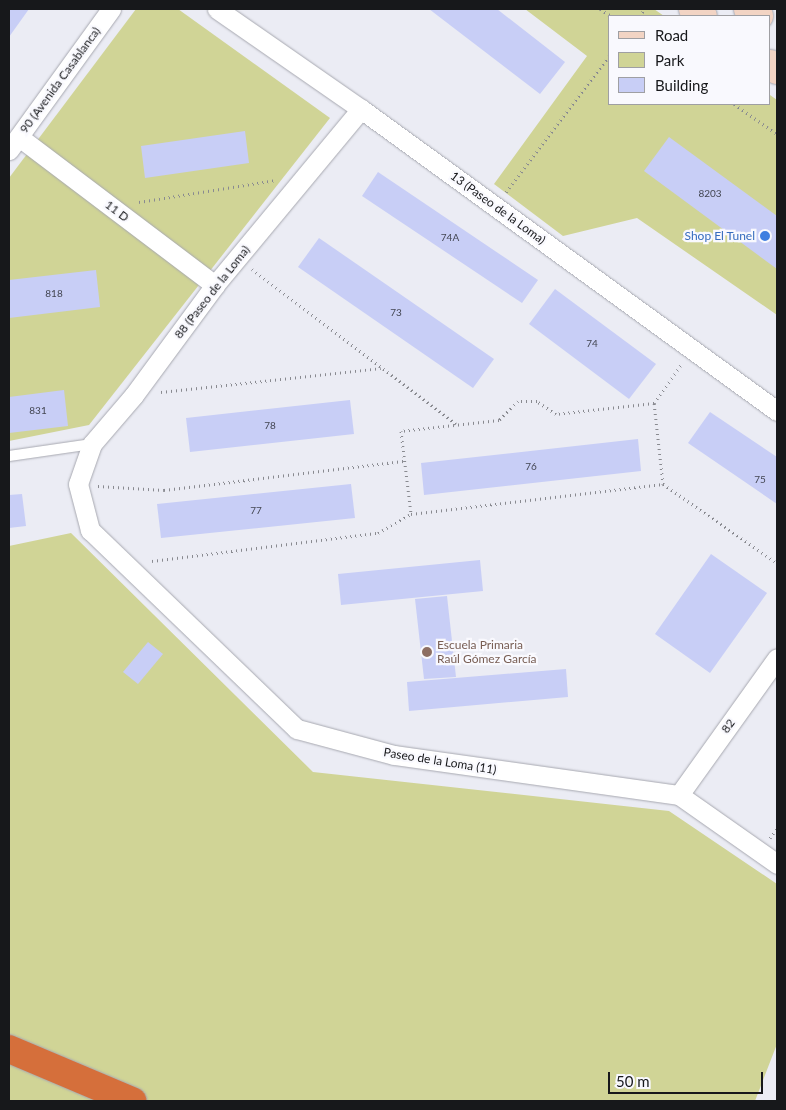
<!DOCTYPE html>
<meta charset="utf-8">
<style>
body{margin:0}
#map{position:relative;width:786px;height:1110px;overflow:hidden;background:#ebecf4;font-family:Lato,sans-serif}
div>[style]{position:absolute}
.green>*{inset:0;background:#d0d496}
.building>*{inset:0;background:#c8cef6}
.path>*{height:3px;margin-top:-1.5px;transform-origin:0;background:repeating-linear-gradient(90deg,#898a90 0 1px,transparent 0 5px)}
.roads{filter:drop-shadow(0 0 1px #a7a8b0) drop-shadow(0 0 1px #a7a8b0)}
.lane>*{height:10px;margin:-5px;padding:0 5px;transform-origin:5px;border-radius:5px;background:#fff}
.street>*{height:19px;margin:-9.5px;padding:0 9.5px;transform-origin:9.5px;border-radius:9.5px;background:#fff}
.secondary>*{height:28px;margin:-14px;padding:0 14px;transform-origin:14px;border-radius:14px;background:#f2d4c4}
.highway>*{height:28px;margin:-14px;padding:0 14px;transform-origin:14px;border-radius:14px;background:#d56f3b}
.dots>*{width:14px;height:14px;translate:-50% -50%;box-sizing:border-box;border:2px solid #f9f9fe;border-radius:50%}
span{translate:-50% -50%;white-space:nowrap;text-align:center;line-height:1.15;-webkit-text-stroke:4.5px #f9f9fe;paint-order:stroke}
.number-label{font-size:10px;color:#434652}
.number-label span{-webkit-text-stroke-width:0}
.street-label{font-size:12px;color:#17181b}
.shop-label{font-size:12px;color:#366cbe}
.right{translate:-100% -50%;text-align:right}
.education-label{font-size:12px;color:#785e54}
.left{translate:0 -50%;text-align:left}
.frame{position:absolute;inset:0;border:10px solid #17181b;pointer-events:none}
.legend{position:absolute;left:608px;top:15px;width:162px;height:90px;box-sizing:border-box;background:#f9f9fe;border:1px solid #9f9fa3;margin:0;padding:6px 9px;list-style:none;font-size:15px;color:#17181b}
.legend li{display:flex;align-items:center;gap:10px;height:25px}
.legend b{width:25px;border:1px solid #9f9fa3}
.scale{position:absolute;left:608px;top:1072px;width:155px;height:22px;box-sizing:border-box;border:2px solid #17181b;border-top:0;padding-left:6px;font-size:15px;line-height:18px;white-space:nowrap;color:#17181b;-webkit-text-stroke:4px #f9f9fe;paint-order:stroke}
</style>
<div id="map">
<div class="green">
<i style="clip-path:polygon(136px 9px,178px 9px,330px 118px,89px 425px,9px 441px,9px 178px)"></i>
<i style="clip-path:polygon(525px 9px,654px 9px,664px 16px,610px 16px,610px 104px,770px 104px,770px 95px,777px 100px,777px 315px,637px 218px,563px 236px,494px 184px,587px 56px)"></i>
<i style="clip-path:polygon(71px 533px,313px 772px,669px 811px,777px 884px,777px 1044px,755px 1101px,9px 1101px,9px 546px)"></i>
</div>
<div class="building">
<i style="clip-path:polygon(9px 9px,29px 9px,9px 37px)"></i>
<i style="clip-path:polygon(429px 9px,497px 9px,565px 62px,540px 94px)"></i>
<i style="clip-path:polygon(245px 131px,249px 163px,145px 178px,141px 146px)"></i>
<i style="clip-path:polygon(669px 137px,777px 216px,777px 269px,644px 171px)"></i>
<i style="clip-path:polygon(378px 172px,538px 280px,522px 303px,362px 196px)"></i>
<i style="clip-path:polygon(319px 238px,494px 359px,473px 388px,298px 267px)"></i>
<i style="clip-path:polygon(96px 270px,100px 307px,9px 318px,9px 280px)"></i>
<i style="clip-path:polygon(555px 289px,656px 364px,629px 399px,529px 324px)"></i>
<i style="clip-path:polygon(64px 390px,68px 426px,9px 433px,9px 397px)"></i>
<i style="clip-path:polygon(350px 400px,354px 434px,190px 452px,186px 418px)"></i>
<i style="clip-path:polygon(710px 412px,777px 457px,777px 504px,688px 443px)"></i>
<i style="clip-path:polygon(638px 439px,641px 471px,424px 495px,421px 463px)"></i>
<i style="clip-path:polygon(351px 484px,355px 518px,161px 538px,157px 504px)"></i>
<i style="clip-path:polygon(22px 494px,26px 526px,9px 528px,9px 495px)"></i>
<i style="clip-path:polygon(711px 554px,767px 593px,710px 673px,655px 634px)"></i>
<i style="clip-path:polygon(480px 560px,483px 591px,341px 605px,338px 574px)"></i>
<i style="clip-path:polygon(447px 596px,456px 677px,424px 679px,415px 599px)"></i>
<i style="clip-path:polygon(148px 642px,163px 654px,138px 684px,123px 672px)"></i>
<i style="clip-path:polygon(566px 669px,568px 697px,409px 711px,407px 682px)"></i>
</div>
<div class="path">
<i style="left:600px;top:9px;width:13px;rotate:32deg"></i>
<i style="left:639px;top:16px;width:9px;rotate:-49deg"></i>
<i style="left:734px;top:104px;width:52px;rotate:34.9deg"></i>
<i style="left:506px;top:192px;width:172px;rotate:-52.8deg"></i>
<i style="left:139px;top:202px;width:139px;rotate:-9.1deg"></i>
<i style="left:252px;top:269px;width:256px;rotate:37.2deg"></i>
<i style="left:161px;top:392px;width:221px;rotate:-6.2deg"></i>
<i style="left:654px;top:403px;width:47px;rotate:-54.6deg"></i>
<i style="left:663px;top:484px;width:81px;rotate:-96.3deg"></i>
<i style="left:654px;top:403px;width:99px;rotate:173.6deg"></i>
<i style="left:556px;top:414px;width:23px;rotate:-146deg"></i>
<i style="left:537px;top:401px;width:19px;rotate:180deg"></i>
<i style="left:518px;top:401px;width:27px;rotate:135deg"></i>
<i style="left:499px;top:420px;width:99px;rotate:173.6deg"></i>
<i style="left:401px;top:431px;width:84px;rotate:83.1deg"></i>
<i style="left:411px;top:514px;width:254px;rotate:-6.8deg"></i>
<i style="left:663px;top:484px;width:139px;rotate:34.7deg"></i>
<i style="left:98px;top:486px;width:66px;rotate:3.5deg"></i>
<i style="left:164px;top:490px;width:243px;rotate:-6.9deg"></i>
<i style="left:152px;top:561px;width:228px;rotate:-7.1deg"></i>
<i style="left:378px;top:533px;width:38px;rotate:-30deg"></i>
<i style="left:770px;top:838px;width:12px;rotate:-55deg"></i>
</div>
<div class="roads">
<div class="lane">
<i style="left:9px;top:456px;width:84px;rotate:-8.2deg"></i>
</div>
<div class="street">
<i style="left:217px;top:9px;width:175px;rotate:34.8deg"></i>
<i style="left:361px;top:109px;width:514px;rotate:35.98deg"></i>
<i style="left:361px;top:109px;width:229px;rotate:129.7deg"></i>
<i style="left:215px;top:285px;width:137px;rotate:126.4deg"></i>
<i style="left:134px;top:395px;width:65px;rotate:130.6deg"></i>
<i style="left:92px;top:444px;width:42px;rotate:109.3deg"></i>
<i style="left:78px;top:484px;width:48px;rotate:75.4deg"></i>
<i style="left:90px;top:530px;width:287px;rotate:43.9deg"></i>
<i style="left:297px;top:729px;width:100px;rotate:15deg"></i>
<i style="left:394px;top:755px;width:288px;rotate:8deg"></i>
<i style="left:679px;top:795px;width:120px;rotate:35.1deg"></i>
<i style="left:19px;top:137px;width:246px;rotate:37.1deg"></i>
<i style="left:9px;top:150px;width:174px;rotate:-54.1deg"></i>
<i style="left:679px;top:795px;width:168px;rotate:-54.4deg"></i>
</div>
<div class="secondary">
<i style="left:693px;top:9px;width:12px;rotate:35deg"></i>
<i style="left:748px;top:9px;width:13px;rotate:32deg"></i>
<i style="left:770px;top:64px;width:9px;rotate:41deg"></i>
</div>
<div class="highway">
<i style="left:9px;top:1049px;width:134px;rotate:22.9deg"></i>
</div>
</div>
<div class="dots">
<i style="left:765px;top:236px;background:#3f7fe0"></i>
<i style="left:427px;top:652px;background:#8d6e63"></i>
</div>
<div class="number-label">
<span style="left:710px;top:194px">8203</span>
<span style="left:450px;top:238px">74A</span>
<span style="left:54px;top:294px">818</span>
<span style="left:396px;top:313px">73</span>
<span style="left:592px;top:344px">74</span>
<span style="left:38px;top:411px">831</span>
<span style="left:270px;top:426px">78</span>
<span style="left:531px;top:467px">76</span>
<span style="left:760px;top:480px">75</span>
<span style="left:256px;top:511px">77</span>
</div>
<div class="street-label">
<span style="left:60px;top:80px;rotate:-54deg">90 (Avenida Casablanca)</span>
<span style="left:498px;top:208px;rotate:36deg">13 (Paseo de la Loma)</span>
<span style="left:117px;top:211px;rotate:37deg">11 D</span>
<span style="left:212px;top:292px;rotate:-52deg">88 (Paseo de la Loma)</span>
<span style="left:728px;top:726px;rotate:-54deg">82</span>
<span style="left:440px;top:761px;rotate:9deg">Paseo de la Loma (11)</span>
</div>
<div class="shop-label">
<span class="right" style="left:755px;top:236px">Shop El Tunel</span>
</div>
<div class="education-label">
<span class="left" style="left:437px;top:652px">Escuela Primaria<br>Raúl Gómez García</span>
</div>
<div class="frame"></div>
<ul class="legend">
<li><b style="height:6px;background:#f2d4c4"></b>Road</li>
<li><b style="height:14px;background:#d0d496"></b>Park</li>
<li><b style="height:14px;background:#c8cef6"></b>Building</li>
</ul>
<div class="scale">50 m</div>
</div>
